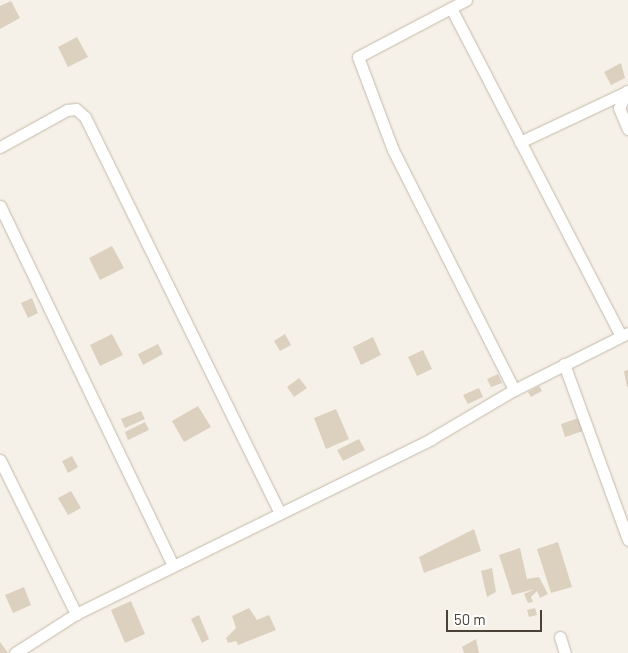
<!DOCTYPE html>
<style>
body{margin:0}
#map{position:relative;width:628px;height:653px;overflow:hidden;background:#f6f1e8;font-family:Barlow,sans-serif}
div>[style]{position:absolute}
.building>*{inset:0;background:#dcd0bf}
.roads{filter:drop-shadow(0 0 1px #c3b9a9) drop-shadow(0 0 1px #c3b9a9)}
.street>*{height:11px;margin:-5.5px;padding:0 5.5px;transform-origin:5.5px;border-radius:5.5px;background:#fff}
span{translate:-50% -50%;white-space:nowrap;text-align:center;line-height:1.15;-webkit-text-stroke:4px #fff;paint-order:stroke}
.scale{position:absolute;left:446px;top:610px;width:96px;height:22px;box-sizing:border-box;border:2px solid #4a4236;border-top:0;padding-left:6px;font-size:15px;line-height:18px;white-space:nowrap;color:#4a4236;-webkit-text-stroke:4px #fff;paint-order:stroke}
</style>
<div id="map">
<div class="building">
<i style="clip-path:polygon(11px 1px,20px 18px,0 29px,0 6px)"></i>
<i style="clip-path:polygon(77px 37px,88px 57px,68px 67px,58px 47px)"></i>
<i style="clip-path:polygon(621px 63px,625px 78px,611px 85px,604px 72px)"></i>
<i style="clip-path:polygon(112px 246px,124px 268px,100px 280px,89px 258px)"></i>
<i style="clip-path:polygon(32px 298px,38px 313px,28px 318px,21px 303px)"></i>
<i style="clip-path:polygon(112px 334px,123px 355px,100px 366px,90px 345px)"></i>
<i style="clip-path:polygon(285px 334px,291px 345px,280px 351px,274px 341px)"></i>
<i style="clip-path:polygon(373px 337px,381px 355px,361px 365px,353px 347px)"></i>
<i style="clip-path:polygon(158px 344px,163px 354px,143px 365px,138px 354px)"></i>
<i style="clip-path:polygon(423px 350px,432px 369px,417px 376px,408px 357px)"></i>
<i style="clip-path:polygon(628px 370px,628px 387px,627px 387px,624px 371px)"></i>
<i style="clip-path:polygon(498px 374px,502px 383px,491px 387px,487px 379px)"></i>
<i style="clip-path:polygon(299px 378px,307px 388px,294px 397px,287px 387px)"></i>
<i style="clip-path:polygon(539px 386px,542px 391px,531px 397px,528px 392px)"></i>
<i style="clip-path:polygon(479px 388px,483px 397px,468px 404px,463px 395px)"></i>
<i style="clip-path:polygon(198px 406px,211px 427px,184px 442px,172px 421px)"></i>
<i style="clip-path:polygon(336px 409px,349px 439px,326px 449px,314px 418px)"></i>
<i style="clip-path:polygon(141px 411px,145px 419px,125px 428px,121px 419px)"></i>
<i style="clip-path:polygon(579px 418px,583px 431px,565px 437px,561px 424px)"></i>
<i style="clip-path:polygon(145px 422px,149px 430px,128px 440px,125px 432px)"></i>
<i style="clip-path:polygon(359px 439px,365px 450px,343px 461px,337px 450px)"></i>
<i style="clip-path:polygon(72px 456px,78px 467px,68px 473px,62px 461px)"></i>
<i style="clip-path:polygon(71px 491px,81px 508px,68px 515px,58px 498px)"></i>
<i style="clip-path:polygon(474px 529px,481px 551px,424px 573px,419px 557px)"></i>
<i style="clip-path:polygon(558px 542px,572px 587px,551px 593px,537px 549px)"></i>
<i style="clip-path:polygon(520px 548px,527px 579px,539px 577px,548px 594px,540px 598px,537px 591px,531px 597px,533px 602px,528px 603px,524px 594px,535px 589px,512px 595px,499px 555px)"></i>
<i style="clip-path:polygon(492px 568px,496px 592px,487px 597px,481px 571px)"></i>
<i style="clip-path:polygon(24px 587px,31px 605px,13px 613px,5px 595px)"></i>
<i style="clip-path:polygon(131px 601px,145px 634px,125px 643px,111px 610px)"></i>
<i style="clip-path:polygon(249px 608px,257px 620px,269px 615px,276px 630px,238px 645px,236px 641px,228px 643px,226px 638px,236px 628px,232px 616px)"></i>
<i style="clip-path:polygon(535px 608px,537px 615px,529px 617px,527px 610px)"></i>
<i style="clip-path:polygon(199px 615px,209px 639px,202px 643px,191px 619px)"></i>
<i style="clip-path:polygon(476px 639px,479px 653px,464px 653px,462px 647px)"></i>
<i style="clip-path:polygon(0 642px,8px 653px,0 653px)"></i>
</div>
<div class="roads">
<div class="street">
<i style="left:466px;top:0;width:122px;rotate:152.2deg"></i>
<i style="left:358px;top:57px;width:99px;rotate:69.4deg"></i>
<i style="left:393px;top:150px;width:269px;rotate:63.2deg"></i>
<i style="left:451px;top:8px;width:369px;rotate:62.6deg"></i>
<i style="left:627px;top:91px;width:19px;rotate:115deg"></i>
<i style="left:619px;top:108px;width:23px;rotate:67deg"></i>
<i style="left:520px;top:142px;width:115px;rotate:-25.2deg"></i>
<i style="left:0;top:147px;width:77px;rotate:-28.9deg"></i>
<i style="left:67px;top:110px;width:9px;rotate:-6deg"></i>
<i style="left:76px;top:109px;width:12px;rotate:42deg"></i>
<i style="left:85px;top:117px;width:439px;rotate:63.8deg"></i>
<i style="left:0;top:206px;width:399px;rotate:64.3deg"></i>
<i style="left:564px;top:364px;width:187px;rotate:70deg"></i>
<i style="left:0;top:460px;width:172px;rotate:63.7deg"></i>
<i style="left:560px;top:637px;width:17px;rotate:73deg"></i>
<i style="left:15px;top:653px;width:72px;rotate:-32.6deg"></i>
<i style="left:76px;top:614px;width:396px;rotate:-26.2deg"></i>
<i style="left:431px;top:439px;width:96px;rotate:-30.6deg"></i>
<i style="left:514px;top:390px;width:127px;rotate:-26.6deg"></i>
</div>
</div>
<div class="scale">50 m</div>
</div>
